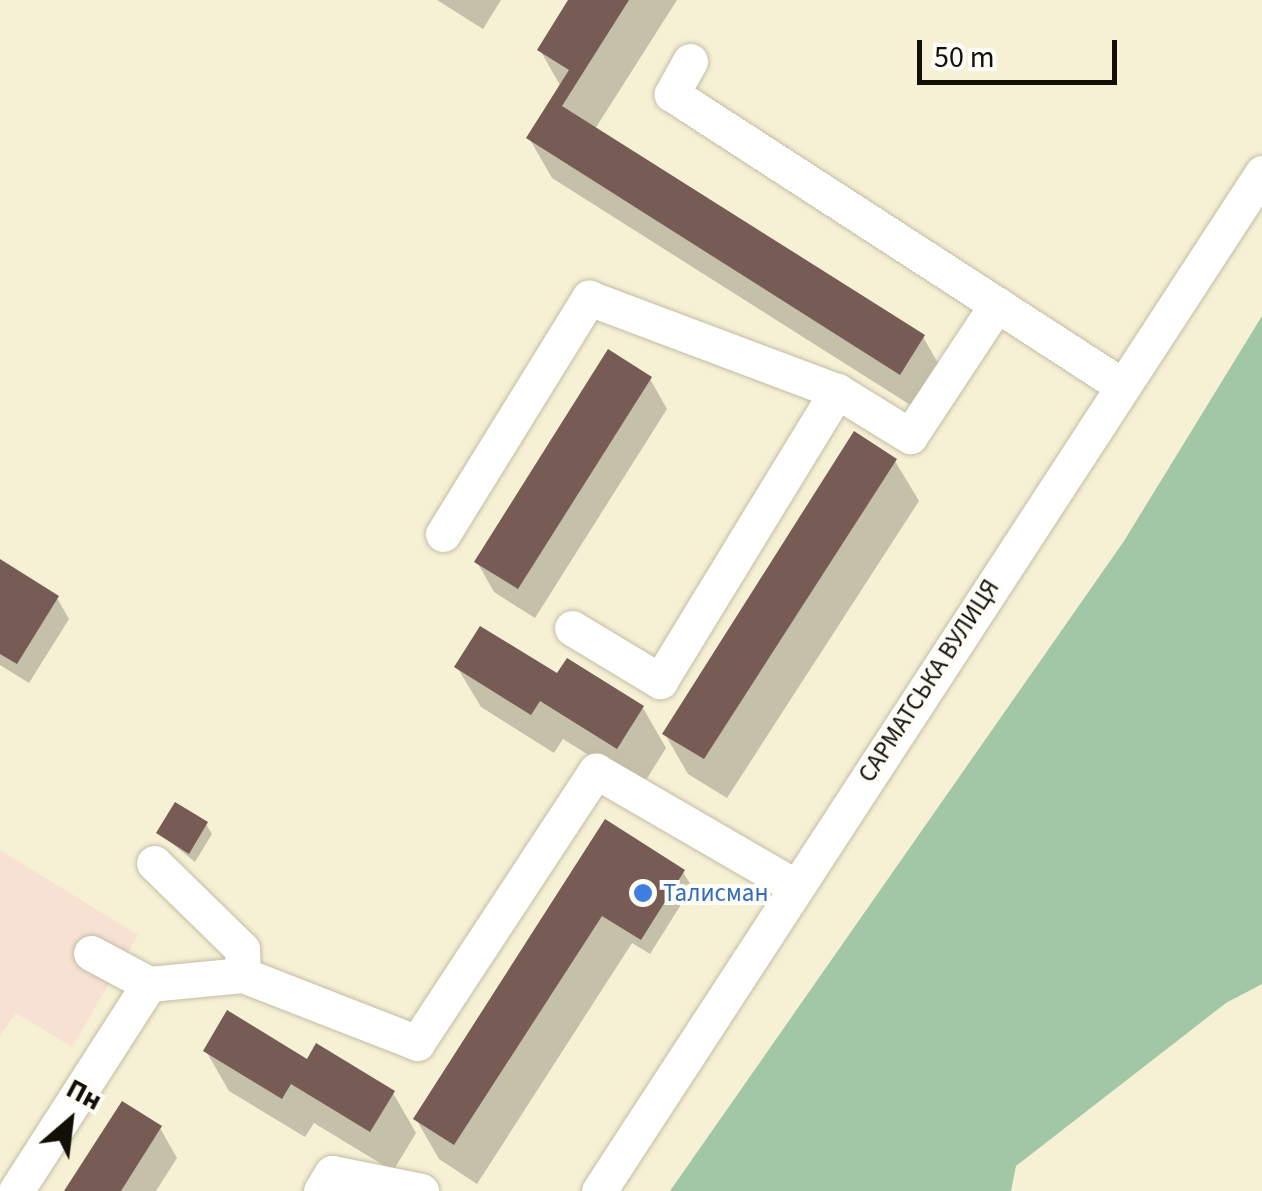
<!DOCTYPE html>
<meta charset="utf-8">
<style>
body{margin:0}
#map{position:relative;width:1262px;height:1191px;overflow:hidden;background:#f6f0d5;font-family:"Source Sans 3",sans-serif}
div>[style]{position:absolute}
.commercial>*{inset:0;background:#f6e1d3}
.green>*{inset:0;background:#a2c7a6}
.shadow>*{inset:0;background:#0003}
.building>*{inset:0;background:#765c54}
.roads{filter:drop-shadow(0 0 2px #c2bda3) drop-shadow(0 0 2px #c2bda3)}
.minor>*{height:35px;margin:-17.5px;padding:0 17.5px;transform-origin:17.5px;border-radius:17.5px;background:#fff}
.dots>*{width:28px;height:28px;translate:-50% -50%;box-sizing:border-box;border:5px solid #fefdf8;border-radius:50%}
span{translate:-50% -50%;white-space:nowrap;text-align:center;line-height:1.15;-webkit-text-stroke:8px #fefdf8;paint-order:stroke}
.street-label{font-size:25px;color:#110f06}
.shop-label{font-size:25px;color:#366cbe}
.left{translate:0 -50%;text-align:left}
.north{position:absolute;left:20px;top:1071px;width:100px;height:100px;-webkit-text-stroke:8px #fefdf8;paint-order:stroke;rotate:28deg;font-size:28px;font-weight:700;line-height:40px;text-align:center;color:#110f06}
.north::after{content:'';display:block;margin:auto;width:35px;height:45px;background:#110f06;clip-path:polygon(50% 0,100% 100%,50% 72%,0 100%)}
.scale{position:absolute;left:917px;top:40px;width:200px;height:45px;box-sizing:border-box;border:5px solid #110f06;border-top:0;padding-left:12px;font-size:30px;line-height:35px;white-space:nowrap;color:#110f06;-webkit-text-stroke:8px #fefdf8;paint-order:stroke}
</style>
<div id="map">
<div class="commercial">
<i style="clip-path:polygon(0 850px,138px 935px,72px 1047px,16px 1013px,0 1035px)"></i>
</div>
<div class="green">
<i style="clip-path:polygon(1262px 316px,1262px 984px,1226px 1003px,1016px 1166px,1011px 1191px,670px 1191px,1124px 541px)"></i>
</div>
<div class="shadow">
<i style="clip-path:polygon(437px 0,501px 0,483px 29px)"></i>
<i style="clip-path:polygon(571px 0,677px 0,595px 129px,923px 337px,946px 377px,923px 413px,552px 178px,529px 138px,561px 87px,540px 50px)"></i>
<i style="clip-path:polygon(650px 379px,667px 409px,535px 618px,494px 592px,477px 562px)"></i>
<i style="clip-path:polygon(895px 461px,919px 501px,727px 798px,688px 774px,665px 734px)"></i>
<i style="clip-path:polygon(0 562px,57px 598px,69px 619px,29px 683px,0 665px)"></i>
<i style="clip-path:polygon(457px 667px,558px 677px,643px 708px,666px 748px,641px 788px,563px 739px,554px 753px,481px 707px)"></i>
<i style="clip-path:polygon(606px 823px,683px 872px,692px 887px,650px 954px,632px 943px,477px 1184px,439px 1159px,416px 1119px)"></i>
<i style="clip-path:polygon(206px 824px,212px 834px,195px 862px,159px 833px)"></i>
<i style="clip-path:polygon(206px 1051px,393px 1093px,416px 1133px,393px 1171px,314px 1123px,305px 1137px,229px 1091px)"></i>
<i style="clip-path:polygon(160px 1128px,177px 1158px,156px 1191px,67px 1191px)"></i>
</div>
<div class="building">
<i style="clip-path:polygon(568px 0,629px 0,562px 106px,925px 335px,900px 375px,526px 138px,569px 70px,537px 50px)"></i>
<i style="clip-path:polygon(608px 349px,652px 377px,518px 589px,474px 562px)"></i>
<i style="clip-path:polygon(854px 431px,897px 459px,704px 759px,662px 734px)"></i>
<i style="clip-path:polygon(0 559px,59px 596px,17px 664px,0 654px)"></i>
<i style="clip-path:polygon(480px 626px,557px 673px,567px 658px,644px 706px,617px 749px,540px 701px,531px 715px,454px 667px)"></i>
<i style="clip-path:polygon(175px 802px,208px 822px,189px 854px,156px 833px)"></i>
<i style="clip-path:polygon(605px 819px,685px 870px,641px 940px,602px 916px,454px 1145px,413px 1119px)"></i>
<i style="clip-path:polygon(227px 1010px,307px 1059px,316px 1043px,395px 1091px,370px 1132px,291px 1084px,282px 1099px,203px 1051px)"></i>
<i style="clip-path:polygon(122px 1101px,162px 1126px,121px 1191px,64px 1191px)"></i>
</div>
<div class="roads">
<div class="minor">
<i style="left:690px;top:61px;width:38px;rotate:119deg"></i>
<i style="left:672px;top:94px;width:535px;rotate:32.95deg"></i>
<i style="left:443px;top:534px;width:278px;rotate:-58.3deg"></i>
<i style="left:589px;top:298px;width:265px;rotate:20.6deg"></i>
<i style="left:572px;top:628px;width:103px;rotate:31.1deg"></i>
<i style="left:660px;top:681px;width:340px;rotate:-58.6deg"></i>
<i style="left:837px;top:391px;width:86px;rotate:31.7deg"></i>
<i style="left:910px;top:436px;width:158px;rotate:-56.6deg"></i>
<i style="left:154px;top:863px;width:123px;rotate:44.3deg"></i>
<i style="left:242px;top:949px;width:26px;rotate:88deg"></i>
<i style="left:91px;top:953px;width:66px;rotate:28.1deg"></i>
<i style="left:149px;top:984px;width:94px;rotate:-5.5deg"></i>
<i style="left:243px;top:975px;width:187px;rotate:21.3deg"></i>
<i style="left:417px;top:1043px;width:326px;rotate:-56.7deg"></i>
<i style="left:596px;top:771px;width:231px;rotate:30.1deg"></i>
<i style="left:16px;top:1191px;width:246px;rotate:-57.3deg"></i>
<i style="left:321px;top:1191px;width:21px;rotate:-59deg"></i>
<i style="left:332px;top:1173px;width:91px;rotate:11.4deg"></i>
<i style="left:599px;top:1191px;width:1215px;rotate:-56.92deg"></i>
</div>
</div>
<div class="dots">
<i style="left:643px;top:893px;background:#3f7fe0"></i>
</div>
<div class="street-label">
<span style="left:929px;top:681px;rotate:-57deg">САРМАТСЬКА ВУЛИЦЯ</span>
</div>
<div class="shop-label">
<span class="left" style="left:663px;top:893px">Талисман</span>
</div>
<div class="north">Пн</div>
<div class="scale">50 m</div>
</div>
